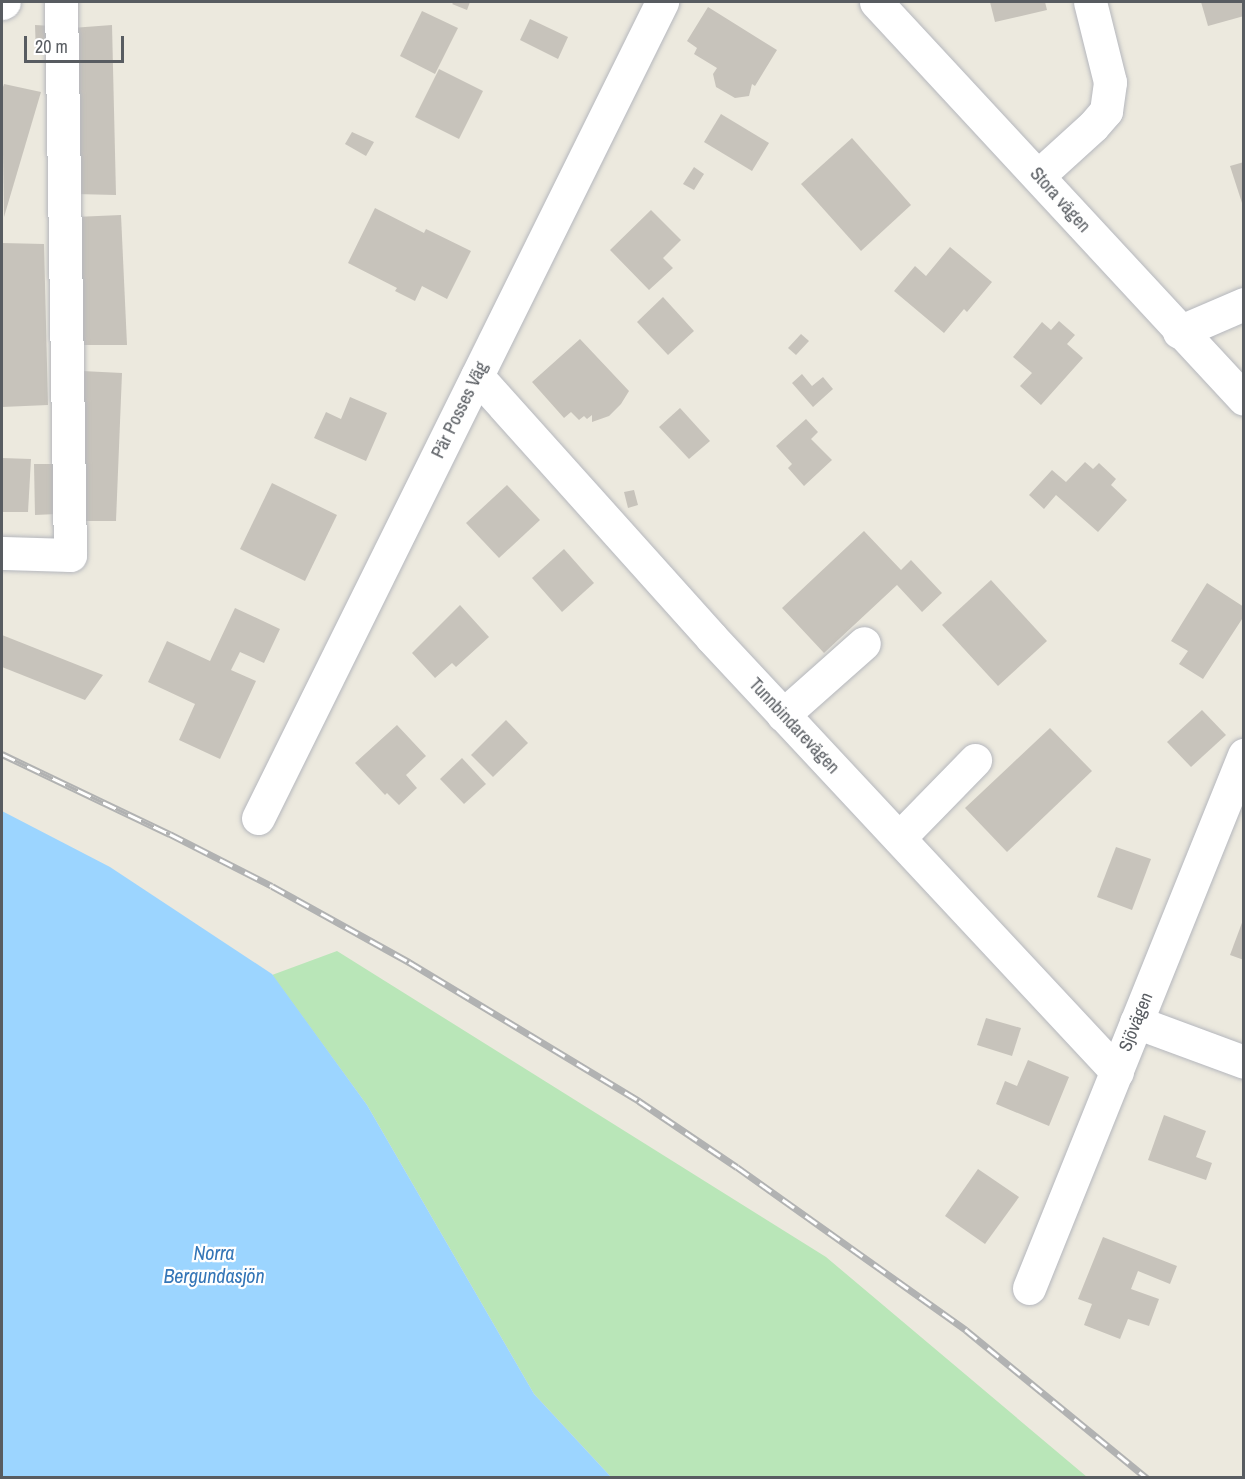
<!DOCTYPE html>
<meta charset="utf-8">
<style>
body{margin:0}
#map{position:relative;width:1245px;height:1479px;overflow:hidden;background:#ece9de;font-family:"Archivo Narrow",sans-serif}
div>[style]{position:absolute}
.green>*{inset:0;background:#b9e6b8}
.water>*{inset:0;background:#9cd5ff}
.building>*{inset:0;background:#c7c3bb}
.roads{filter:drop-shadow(0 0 2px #b5b7bd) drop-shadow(0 0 2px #b5b7bd)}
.minor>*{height:33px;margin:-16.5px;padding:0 16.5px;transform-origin:16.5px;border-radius:16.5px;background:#fff}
.rail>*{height:7px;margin-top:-3.5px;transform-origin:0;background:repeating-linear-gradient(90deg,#fff 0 14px,#b1b2b2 0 28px);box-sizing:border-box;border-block:2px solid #b1b2b2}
span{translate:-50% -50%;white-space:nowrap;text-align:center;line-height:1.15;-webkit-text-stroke:4.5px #fff;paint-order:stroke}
.street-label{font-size:18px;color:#585c61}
.water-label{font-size:20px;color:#3375b7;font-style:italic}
.frame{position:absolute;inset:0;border:3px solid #585c61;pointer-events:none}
.scale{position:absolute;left:24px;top:36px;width:100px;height:27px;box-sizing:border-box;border:3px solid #585c61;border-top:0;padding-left:8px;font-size:18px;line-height:21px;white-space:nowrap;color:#585c61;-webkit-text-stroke:4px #fff;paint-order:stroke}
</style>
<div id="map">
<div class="green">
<i style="clip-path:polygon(337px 951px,826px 1257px,1087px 1477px,611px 1477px,534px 1394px,367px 1105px,272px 975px)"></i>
</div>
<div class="water">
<i style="clip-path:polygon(2px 811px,110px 867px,272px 974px,367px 1105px,534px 1394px,611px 1477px,2px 1477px)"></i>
</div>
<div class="building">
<i style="clip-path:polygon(454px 2px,470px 2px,467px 10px,452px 4px)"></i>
<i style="clip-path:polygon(990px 2px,1045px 2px,1047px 10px,995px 22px)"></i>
<i style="clip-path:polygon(1201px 2px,1244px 2px,1244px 16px,1208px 26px)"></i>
<i style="clip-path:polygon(708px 7px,777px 50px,755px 86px,752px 84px,749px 96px,735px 98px,716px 87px,713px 74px,717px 68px,694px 54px,697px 48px,687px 41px)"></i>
<i style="clip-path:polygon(422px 11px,458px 28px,435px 74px,400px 56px)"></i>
<i style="clip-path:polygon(530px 19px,568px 37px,558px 59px,520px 40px)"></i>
<i style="clip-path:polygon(35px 25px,52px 26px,57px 53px,36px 53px)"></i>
<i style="clip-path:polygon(112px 25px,116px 195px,75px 194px,72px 28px)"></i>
<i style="clip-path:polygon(439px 69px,483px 91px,459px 139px,415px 117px)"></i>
<i style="clip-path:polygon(4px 84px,41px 92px,4px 217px,2px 90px)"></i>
<i style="clip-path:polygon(721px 114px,769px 143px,752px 171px,704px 142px)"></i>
<i style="clip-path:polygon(352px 132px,374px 142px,366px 156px,345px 144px)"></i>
<i style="clip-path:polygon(852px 138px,911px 205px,861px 251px,801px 184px)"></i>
<i style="clip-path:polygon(1244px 162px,1244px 206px,1243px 206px,1230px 166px)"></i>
<i style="clip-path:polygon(694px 167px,704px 174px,694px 190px,683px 184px)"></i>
<i style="clip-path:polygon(375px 208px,424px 233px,426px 229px,471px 251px,447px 299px,422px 286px,415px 301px,395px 291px,397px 288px,348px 263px)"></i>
<i style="clip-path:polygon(651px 210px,681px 240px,663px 258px,673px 268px,649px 290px,610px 250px)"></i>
<i style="clip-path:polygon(121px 215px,127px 345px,80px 345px,75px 217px)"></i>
<i style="clip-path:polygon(2px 243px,44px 244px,48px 405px,2px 407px)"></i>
<i style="clip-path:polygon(950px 247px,992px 282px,967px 312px,964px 309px,944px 333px,894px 291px,915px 266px,926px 276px)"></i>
<i style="clip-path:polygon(663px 297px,694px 331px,668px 355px,637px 322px)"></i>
<i style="clip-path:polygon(1059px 321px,1075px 335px,1067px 344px,1083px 358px,1041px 405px,1020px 386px,1032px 373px,1013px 357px,1042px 322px,1051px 330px)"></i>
<i style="clip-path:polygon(801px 334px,809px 341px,796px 355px,788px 348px)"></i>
<i style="clip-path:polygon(580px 339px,629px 391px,621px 404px,609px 416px,592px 422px,592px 415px,587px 419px,584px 416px,579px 420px,571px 412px,564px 418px,532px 382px)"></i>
<i style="clip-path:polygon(82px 371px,122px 373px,116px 521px,80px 521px)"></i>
<i style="clip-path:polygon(802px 374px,812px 386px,823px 377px,833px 389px,813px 407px,792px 383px)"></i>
<i style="clip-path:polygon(350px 397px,387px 413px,366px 461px,314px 438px,326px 412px,341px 419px)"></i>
<i style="clip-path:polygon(680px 408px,710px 441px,689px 459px,659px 427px)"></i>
<i style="clip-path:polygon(806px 419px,818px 432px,811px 439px,832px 460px,804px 486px,788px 468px,792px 464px,776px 446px)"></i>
<i style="clip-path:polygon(2px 458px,31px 459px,28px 512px,2px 512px)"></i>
<i style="clip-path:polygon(1085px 462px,1093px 469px,1099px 463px,1116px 479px,1111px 485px,1127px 500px,1098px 532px,1056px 495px,1044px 509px,1029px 495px,1052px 470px,1066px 482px)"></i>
<i style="clip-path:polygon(34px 464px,59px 464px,57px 514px,35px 515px)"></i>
<i style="clip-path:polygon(272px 483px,337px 515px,305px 581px,240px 549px)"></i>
<i style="clip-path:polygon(507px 485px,540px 520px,499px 558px,466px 523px)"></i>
<i style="clip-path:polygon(634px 490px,638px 505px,628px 508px,624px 492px)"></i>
<i style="clip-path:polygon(864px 531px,901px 570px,911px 560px,942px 593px,922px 612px,897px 585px,824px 653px,782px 608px)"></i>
<i style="clip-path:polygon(564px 549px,594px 583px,562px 612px,532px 578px)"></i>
<i style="clip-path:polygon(991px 580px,1047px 641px,998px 686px,942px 625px)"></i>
<i style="clip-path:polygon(1207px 583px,1244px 607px,1244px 616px,1203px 679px,1179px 664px,1188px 651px,1171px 641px)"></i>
<i style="clip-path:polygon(460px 605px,489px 637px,456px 667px,452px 663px,435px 678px,412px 653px)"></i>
<i style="clip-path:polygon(235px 608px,280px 629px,264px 663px,240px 652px,231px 670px,256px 681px,220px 759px,179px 740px,195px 704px,148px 682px,167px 641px,210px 661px)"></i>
<i style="clip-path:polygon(2px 635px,103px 675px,85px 700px,2px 667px)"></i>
<i style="clip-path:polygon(1202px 710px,1226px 735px,1191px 767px,1167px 742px)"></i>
<i style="clip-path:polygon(506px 720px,528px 743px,493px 777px,471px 755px)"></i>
<i style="clip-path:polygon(397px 725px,426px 756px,406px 775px,417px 788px,399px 805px,387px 793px,385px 795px,355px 763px)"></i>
<i style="clip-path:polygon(1050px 728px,1092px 771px,1007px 852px,965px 808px)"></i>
<i style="clip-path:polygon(462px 758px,486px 784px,464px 804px,440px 779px)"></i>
<i style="clip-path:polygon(1116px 847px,1151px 859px,1132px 910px,1097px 897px)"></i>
<i style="clip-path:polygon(1243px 920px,1244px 920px,1244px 960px,1230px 955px)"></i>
<i style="clip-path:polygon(986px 1018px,1021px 1028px,1012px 1056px,977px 1045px)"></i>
<i style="clip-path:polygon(1028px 1060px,1069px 1077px,1049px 1126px,996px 1104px,1005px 1081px,1017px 1086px)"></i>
<i style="clip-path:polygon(1164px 1115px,1206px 1131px,1196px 1157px,1212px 1163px,1206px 1180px,1148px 1160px)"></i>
<i style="clip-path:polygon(978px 1169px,1019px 1197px,985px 1244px,945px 1216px)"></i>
<i style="clip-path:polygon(1103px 1237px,1177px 1266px,1170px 1284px,1138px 1271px,1131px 1289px,1159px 1299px,1149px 1326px,1128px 1319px,1120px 1339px,1084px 1325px,1092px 1304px,1078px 1299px)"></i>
</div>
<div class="roads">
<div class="minor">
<i style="left:876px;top:2px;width:541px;rotate:47.17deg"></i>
<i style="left:2px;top:3px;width:2px;rotate:-27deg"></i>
<i style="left:1038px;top:176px;width:74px;rotate:-42.3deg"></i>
<i style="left:1093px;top:126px;width:20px;rotate:-49deg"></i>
<i style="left:1106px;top:111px;width:29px;rotate:-82deg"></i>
<i style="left:1110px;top:82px;width:82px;rotate:-104deg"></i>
<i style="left:1179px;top:332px;width:71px;rotate:-23.3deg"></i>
<i style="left:477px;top:376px;width:351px;rotate:48.1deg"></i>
<i style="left:711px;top:637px;width:595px;rotate:46.97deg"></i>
<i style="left:2px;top:553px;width:68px;rotate:1.7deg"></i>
<i style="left:70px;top:555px;width:553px;rotate:-90.93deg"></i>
<i style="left:783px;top:715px;width:108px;rotate:-41.6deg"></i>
<i style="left:258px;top:818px;width:911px;rotate:-63.66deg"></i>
<i style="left:899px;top:838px;width:109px;rotate:-45.7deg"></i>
<i style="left:1136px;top:1022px;width:115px;rotate:20.3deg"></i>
<i style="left:1029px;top:1288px;width:575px;rotate:-68.03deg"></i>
</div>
</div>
<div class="rail">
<i style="left:2px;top:754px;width:186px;rotate:25.5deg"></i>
<i style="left:170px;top:834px;width:114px;rotate:27deg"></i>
<i style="left:272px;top:886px;width:157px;rotate:29deg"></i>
<i style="left:409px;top:962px;width:269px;rotate:31.1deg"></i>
<i style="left:639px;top:1101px;width:118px;rotate:34deg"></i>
<i style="left:737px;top:1167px;width:281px;rotate:35.4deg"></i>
<i style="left:966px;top:1330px;width:234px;rotate:39.3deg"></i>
</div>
<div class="street-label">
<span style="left:1060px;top:200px;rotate:48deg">Stora vägen</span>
<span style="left:460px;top:410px;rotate:-64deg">Pär Posses Väg</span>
<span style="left:794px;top:726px;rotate:47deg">Tunnbindarevägen</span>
<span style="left:1136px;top:1022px;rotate:-68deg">Sjövägen</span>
</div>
<div class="water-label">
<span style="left:214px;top:1264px">Norra<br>Bergundasjön</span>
</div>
<div class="frame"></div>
<div class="scale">20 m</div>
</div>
